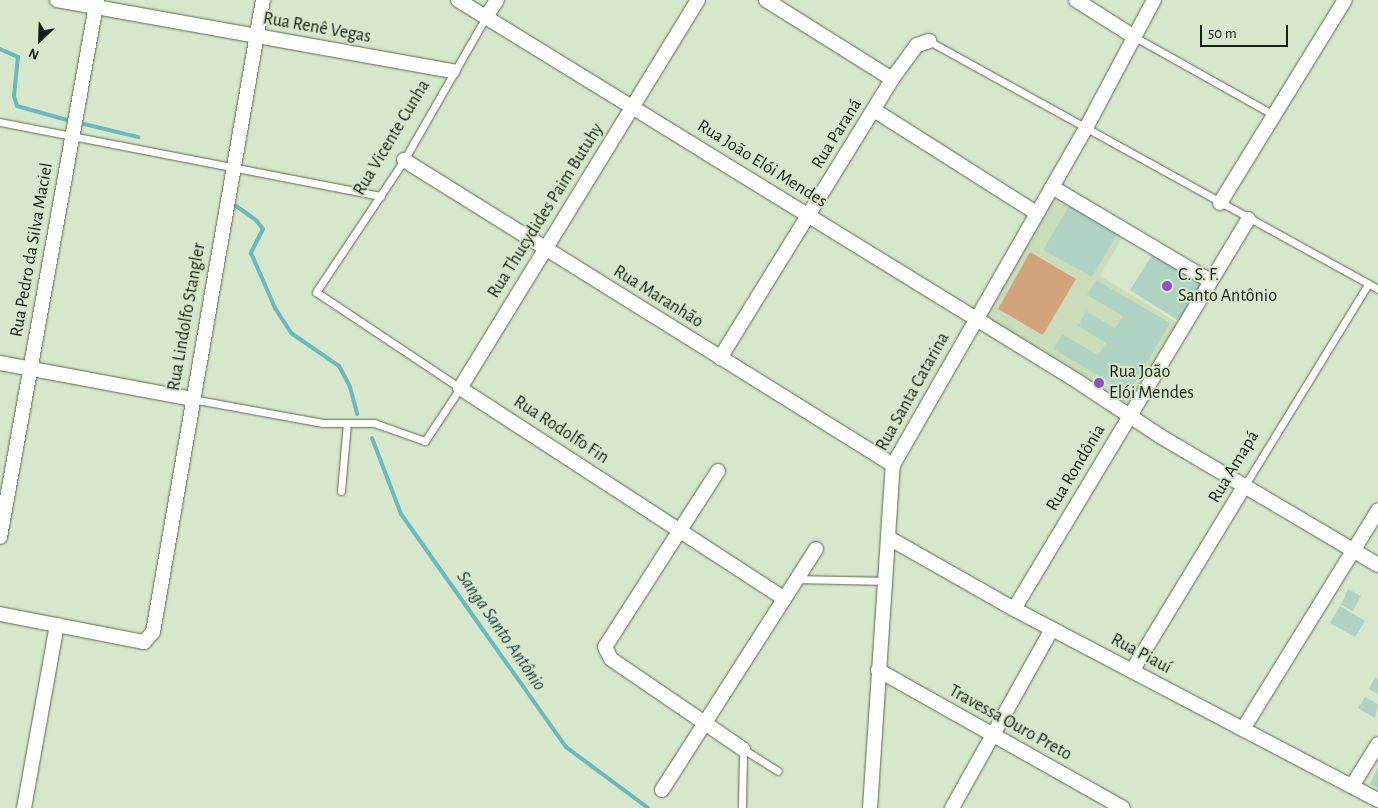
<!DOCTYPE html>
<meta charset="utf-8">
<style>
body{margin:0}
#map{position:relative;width:1378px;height:808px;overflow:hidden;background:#d7e7cb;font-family:"Alegreya Sans",sans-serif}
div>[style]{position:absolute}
.built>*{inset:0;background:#c9ddba}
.green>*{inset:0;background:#d2a37b}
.stream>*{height:4px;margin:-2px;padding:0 2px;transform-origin:2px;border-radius:2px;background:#6ab9be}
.building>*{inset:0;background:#b0d2c3}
.roads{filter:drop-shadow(0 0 1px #5b6850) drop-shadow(0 0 1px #5b6850)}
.service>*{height:7px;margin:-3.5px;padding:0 3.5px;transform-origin:3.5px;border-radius:3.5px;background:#fff}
.minor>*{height:14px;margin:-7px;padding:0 7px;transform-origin:7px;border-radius:7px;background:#fff}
.dots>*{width:14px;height:14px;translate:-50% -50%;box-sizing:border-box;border:2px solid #d7e7cb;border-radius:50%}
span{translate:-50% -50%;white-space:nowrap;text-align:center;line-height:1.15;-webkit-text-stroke:4px #d7e7cb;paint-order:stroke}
.street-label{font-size:18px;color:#191e14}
.poi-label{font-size:18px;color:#191e14}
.left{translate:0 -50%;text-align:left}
.water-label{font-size:19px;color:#1a4043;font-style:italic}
.north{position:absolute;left:15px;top:15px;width:50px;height:50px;-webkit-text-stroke:4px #d7e7cb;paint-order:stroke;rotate:204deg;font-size:14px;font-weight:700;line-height:20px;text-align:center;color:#191e14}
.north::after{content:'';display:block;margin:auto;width:18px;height:22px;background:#191e14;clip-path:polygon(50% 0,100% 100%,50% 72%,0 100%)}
.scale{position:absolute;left:1200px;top:25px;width:88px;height:22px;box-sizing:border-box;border:2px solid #191e14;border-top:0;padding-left:6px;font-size:15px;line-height:18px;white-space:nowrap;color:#191e14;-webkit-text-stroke:4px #d7e7cb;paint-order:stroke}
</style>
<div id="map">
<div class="built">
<i style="clip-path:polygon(1055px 196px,1123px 236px,1100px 276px,1181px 325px,1129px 409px,981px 320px)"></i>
</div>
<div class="green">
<i style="clip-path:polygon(1030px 252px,1076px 279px,1043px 335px,998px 309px)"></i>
</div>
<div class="stream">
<i style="left:0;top:49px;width:20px;rotate:24deg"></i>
<i style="left:18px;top:57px;width:39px;rotate:96deg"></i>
<i style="left:14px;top:96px;width:10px;rotate:73deg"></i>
<i style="left:17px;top:106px;width:52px;rotate:15.6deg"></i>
<i style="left:84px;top:124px;width:56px;rotate:13.5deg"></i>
<i style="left:236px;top:206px;width:24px;rotate:35deg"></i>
<i style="left:256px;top:220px;width:11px;rotate:52deg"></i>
<i style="left:263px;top:229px;width:27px;rotate:117deg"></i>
<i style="left:251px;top:253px;width:60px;rotate:66.4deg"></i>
<i style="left:275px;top:308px;width:30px;rotate:57deg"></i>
<i style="left:291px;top:333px;width:58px;rotate:34.5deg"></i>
<i style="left:339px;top:366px;width:24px;rotate:62deg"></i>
<i style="left:350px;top:387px;width:28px;rotate:75deg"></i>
<i style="left:372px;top:438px;width:81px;rotate:69.1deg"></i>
<i style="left:401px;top:514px;width:286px;rotate:54.7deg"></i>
<i style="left:566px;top:747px;width:102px;rotate:36.6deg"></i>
</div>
<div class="building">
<i style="clip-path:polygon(1069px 206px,1117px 234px,1092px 277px,1043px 250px)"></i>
<i style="clip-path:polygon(1154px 252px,1203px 282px,1179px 321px,1130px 290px)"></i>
<i style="clip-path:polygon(1096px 280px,1170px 323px,1131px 389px,1123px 390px,1053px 349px,1062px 334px,1098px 355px,1106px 343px,1078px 326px,1086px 311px,1115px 328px,1123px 316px,1087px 295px)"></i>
<i style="clip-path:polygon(1348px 589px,1361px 596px,1353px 611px,1341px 605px)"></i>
<i style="clip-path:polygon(1340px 606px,1365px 621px,1355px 637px,1330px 623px)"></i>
<i style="clip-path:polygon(1375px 677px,1378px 679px,1378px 694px,1369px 689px)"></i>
<i style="clip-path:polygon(1365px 697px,1378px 704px,1375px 718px,1358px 708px)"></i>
<i style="clip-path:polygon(1378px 767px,1378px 788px,1370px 784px)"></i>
</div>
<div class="roads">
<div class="service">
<i style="left:1133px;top:36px;width:162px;rotate:29.3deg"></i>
<i style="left:929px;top:41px;width:513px;rotate:28.91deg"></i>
<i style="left:0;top:122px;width:388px;rotate:11deg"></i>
<i style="left:192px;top:399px;width:133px;rotate:10.4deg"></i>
<i style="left:323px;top:423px;width:51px"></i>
<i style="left:374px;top:423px;width:54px;rotate:19.4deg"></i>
<i style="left:425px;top:441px;width:64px;rotate:-56.6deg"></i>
<i style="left:460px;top:388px;width:173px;rotate:-146.3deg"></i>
<i style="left:316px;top:292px;width:159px;rotate:-56.3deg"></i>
<i style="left:404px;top:160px;width:165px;rotate:-60.2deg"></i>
<i style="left:1245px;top:485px;width:236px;rotate:-58.5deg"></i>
<i style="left:341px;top:491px;width:68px;rotate:-85deg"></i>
<i style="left:797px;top:579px;width:89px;rotate:1.3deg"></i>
<i style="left:743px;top:749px;width:41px;rotate:32.2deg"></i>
<i style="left:742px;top:808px;width:59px;rotate:-89deg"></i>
</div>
<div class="minor">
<i style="left:57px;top:0;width:402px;rotate:10.2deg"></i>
<i style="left:458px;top:0;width:727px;rotate:31.61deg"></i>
<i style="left:1077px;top:381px;width:100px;rotate:33.5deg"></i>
<i style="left:1160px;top:436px;width:253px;rotate:30.6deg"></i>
<i style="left:698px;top:0;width:455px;rotate:121.5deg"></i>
<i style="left:460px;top:388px;width:387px;rotate:33deg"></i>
<i style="left:766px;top:0;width:149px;rotate:32.1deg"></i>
<i style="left:1076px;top:0;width:67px;rotate:32.3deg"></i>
<i style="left:486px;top:17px;width:20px;rotate:-57deg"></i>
<i style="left:874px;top:110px;width:192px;rotate:32.4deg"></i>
<i style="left:404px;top:160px;width:576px;rotate:31.95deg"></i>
<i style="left:1052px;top:187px;width:184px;rotate:30.7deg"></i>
<i style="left:1220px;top:203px;width:238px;rotate:-58.4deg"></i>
<i style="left:720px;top:358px;width:328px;rotate:-58.3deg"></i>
<i style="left:892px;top:79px;width:42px;rotate:-53.7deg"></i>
<i style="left:917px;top:45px;width:13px;rotate:-18deg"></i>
<i style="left:0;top:363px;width:195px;rotate:10.6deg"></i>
<i style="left:718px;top:471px;width:209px;rotate:122.7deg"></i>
<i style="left:605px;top:647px;width:13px;rotate:63deg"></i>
<i style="left:611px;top:659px;width:160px;rotate:34.3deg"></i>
<i style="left:0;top:537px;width:546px;rotate:-79.76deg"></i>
<i style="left:889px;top:538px;width:144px;rotate:29.6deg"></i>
<i style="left:1014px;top:609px;width:411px;rotate:27.7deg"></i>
<i style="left:1014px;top:609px;width:455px;rotate:-59deg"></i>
<i style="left:0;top:614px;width:147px;rotate:11deg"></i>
<i style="left:144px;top:642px;width:13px;rotate:-48deg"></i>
<i style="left:153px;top:632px;width:642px;rotate:-80.13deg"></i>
<i style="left:878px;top:670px;width:281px;rotate:29.4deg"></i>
<i style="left:1132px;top:671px;width:218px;rotate:-58.7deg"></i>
<i style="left:1243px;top:729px;width:257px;rotate:-58.3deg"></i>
<i style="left:1352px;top:786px;width:49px;rotate:-58.2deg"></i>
<i style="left:662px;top:790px;width:286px;rotate:-57.4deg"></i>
<i style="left:24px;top:808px;width:186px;rotate:-79.8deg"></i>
<i style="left:870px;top:808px;width:344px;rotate:-86.2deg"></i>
<i style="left:893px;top:465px;width:391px;rotate:-60.2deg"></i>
<i style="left:1087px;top:126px;width:143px;rotate:-62deg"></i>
<i style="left:952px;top:808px;width:205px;rotate:-60.8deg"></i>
</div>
</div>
<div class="dots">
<i style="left:1167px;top:286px;background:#8f51c7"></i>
<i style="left:1099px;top:383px;background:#8f51c7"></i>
</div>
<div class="street-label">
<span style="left:317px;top:28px;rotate:10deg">Rua Renê Vegas</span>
<span style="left:837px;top:134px;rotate:-58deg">Rua Paraná</span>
<span style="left:392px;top:138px;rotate:-59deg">Rua Vicente Cunha</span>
<span style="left:762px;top:164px;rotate:32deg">Rua João Elói Mendes</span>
<span style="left:546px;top:211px;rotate:-58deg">Rua Thucydides Paim Butuhy</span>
<span style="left:32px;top:250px;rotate:-80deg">Rua Pedro da Silva Maciel</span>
<span style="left:658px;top:297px;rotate:32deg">Rua Maranhão</span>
<span style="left:187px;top:317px;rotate:-80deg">Rua Lindolfo Stangler</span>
<span style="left:913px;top:392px;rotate:-61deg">Rua Santa Catarina</span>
<span style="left:561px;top:430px;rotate:33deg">Rua Rodolfo Fin</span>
<span style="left:1234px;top:467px;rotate:-59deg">Rua Amapá</span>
<span style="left:1076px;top:468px;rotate:-59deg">Rua Rondônia</span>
<span style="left:1141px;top:654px;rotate:28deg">Rua Piauí</span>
<span style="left:1010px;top:723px;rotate:29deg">Travessa Ouro Preto</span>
</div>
<div class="poi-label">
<span class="left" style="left:1178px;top:286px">C. S. F.<br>Santo Antônio</span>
<span class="left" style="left:1109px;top:383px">Rua João<br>Elói Mendes</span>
</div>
<div class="water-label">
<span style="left:501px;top:631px;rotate:55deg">Sanga Santo Antônio</span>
</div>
<div class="north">N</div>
<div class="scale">50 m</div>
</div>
